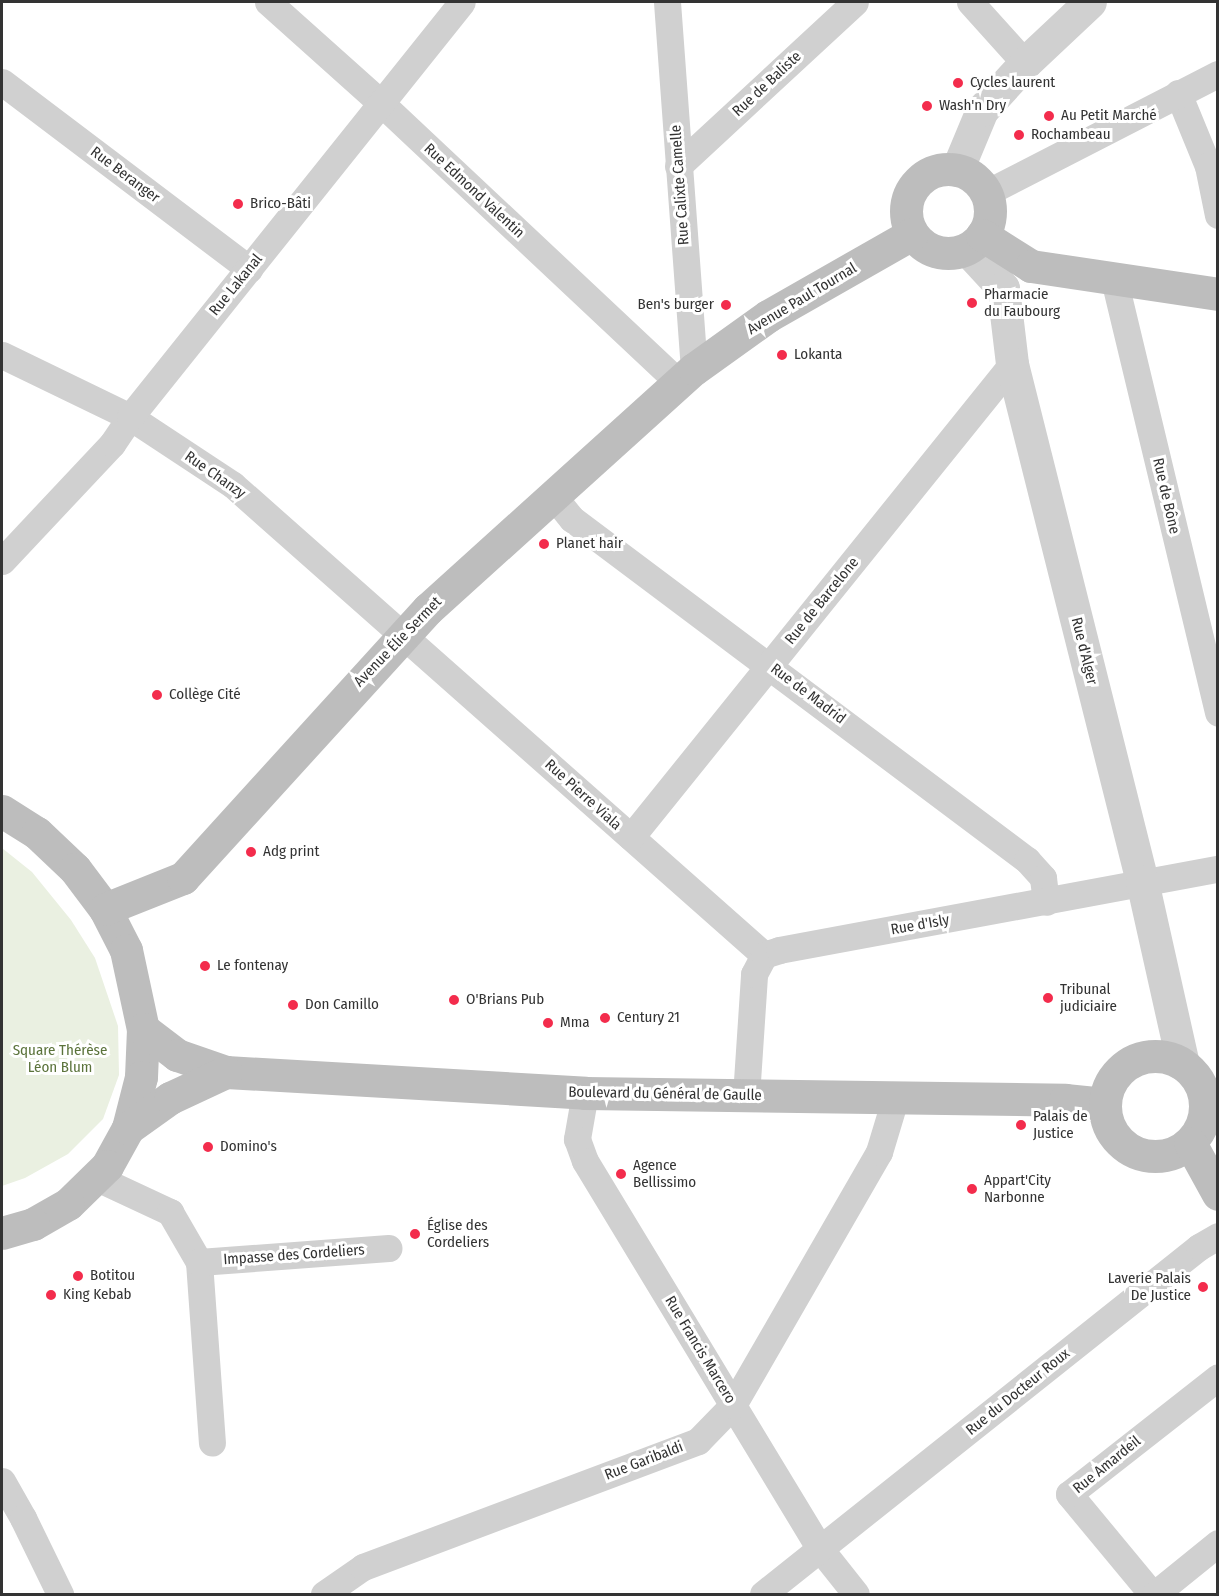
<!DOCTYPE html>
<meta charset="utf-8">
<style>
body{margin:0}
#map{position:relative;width:1219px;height:1596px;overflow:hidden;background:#fff;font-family:"Fira Sans Condensed",sans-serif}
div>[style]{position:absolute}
.green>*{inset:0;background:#eaf0e1}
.minor>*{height:27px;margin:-13.5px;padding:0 13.5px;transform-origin:13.5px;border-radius:13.5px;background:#d0d0d0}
.tertiary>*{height:33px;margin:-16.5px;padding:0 16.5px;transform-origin:16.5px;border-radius:16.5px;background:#d0d0d0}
.secondary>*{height:33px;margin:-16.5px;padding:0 16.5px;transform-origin:16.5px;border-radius:16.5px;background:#bdbdbd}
.secondary>.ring{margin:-16.5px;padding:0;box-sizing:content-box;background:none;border:33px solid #bdbdbd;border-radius:50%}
.dots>*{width:16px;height:16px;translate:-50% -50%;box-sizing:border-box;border:3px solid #fff;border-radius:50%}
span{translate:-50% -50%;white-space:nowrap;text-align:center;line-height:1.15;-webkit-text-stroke:6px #fff;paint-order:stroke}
.poi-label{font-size:15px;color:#333}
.left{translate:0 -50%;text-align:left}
.right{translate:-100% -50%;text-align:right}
.street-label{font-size:15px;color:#333}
.park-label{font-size:15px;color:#5b733b}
.frame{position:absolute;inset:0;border:3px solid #333;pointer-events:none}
</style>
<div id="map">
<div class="green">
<i style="clip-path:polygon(2px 848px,32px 872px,71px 920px,95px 958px,118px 1026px,119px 1075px,103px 1119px,68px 1154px,25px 1178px,2px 1186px)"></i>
</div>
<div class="minor">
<i style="left:268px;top:2px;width:152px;rotate:41.8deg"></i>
<i style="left:381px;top:103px;width:407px;rotate:43.2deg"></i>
<i style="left:667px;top:2px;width:368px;rotate:85.8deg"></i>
<i style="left:970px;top:2px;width:82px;rotate:48deg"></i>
<i style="left:2px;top:82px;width:310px;rotate:37.1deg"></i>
<i style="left:1178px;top:93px;width:79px;rotate:67.7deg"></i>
<i style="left:1208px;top:166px;width:50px;rotate:78.5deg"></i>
<i style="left:678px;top:166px;width:241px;rotate:-42.8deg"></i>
<i style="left:986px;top:193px;width:261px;rotate:-27.2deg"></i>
<i style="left:1114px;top:279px;width:446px;rotate:76.5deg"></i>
<i style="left:2px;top:355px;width:142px;rotate:25.8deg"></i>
<i style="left:130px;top:417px;width:123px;rotate:33.4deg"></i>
<i style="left:233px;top:485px;width:709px;rotate:41.51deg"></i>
<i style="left:554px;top:497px;width:28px;rotate:51deg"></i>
<i style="left:572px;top:519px;width:569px;rotate:36.85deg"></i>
<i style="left:1027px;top:860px;width:24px;rotate:48deg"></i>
<i style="left:1043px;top:878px;width:24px;rotate:83deg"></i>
<i style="left:2px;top:561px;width:161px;rotate:-46.8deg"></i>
<i style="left:112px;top:444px;width:32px;rotate:-56deg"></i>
<i style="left:130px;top:417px;width:531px;rotate:-51.34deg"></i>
<i style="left:631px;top:837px;width:607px;rotate:-51.15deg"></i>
<i style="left:585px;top:1093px;width:47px;rotate:99.9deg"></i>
<i style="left:577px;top:1139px;width:23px;rotate:70deg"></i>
<i style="left:585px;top:1161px;width:455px;rotate:58.8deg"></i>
<i style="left:821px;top:1550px;width:56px;rotate:51.5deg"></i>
<i style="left:746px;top:1096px;width:122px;rotate:-86.2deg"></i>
<i style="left:754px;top:974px;width:21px;rotate:-62deg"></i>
<i style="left:764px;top:955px;width:16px;rotate:-18deg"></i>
<i style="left:779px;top:950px;width:446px;rotate:-10.5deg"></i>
<i style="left:97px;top:1178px;width:81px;rotate:25deg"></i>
<i style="left:170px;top:1212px;width:58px;rotate:59.9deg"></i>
<i style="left:199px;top:1262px;width:181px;rotate:85.9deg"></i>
<i style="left:199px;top:1262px;width:190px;rotate:-4.2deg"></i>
<i style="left:2px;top:1481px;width:43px;rotate:60.4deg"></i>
<i style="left:23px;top:1518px;width:85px;rotate:64deg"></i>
<i style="left:324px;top:1594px;width:47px;rotate:-34.7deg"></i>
<i style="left:363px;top:1567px;width:358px;rotate:-20.6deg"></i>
<i style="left:698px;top:1441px;width:50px;rotate:-45.8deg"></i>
<i style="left:733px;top:1405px;width:292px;rotate:-60deg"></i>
<i style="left:879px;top:1152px;width:55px;rotate:-73.2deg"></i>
<i style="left:763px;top:1594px;width:557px;rotate:-38.52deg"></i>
<i style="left:1199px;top:1247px;width:22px;rotate:-30deg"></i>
<i style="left:1152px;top:1594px;width:130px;rotate:-129.7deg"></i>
<i style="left:1069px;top:1494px;width:189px;rotate:-38.1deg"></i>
<i style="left:1155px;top:1594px;width:81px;rotate:-39deg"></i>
</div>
<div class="tertiary">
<i style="left:957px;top:170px;width:65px;rotate:-67.4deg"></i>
<i style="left:982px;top:110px;width:64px;rotate:-47.5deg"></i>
<i style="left:1025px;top:63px;width:89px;rotate:-43.2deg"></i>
<i style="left:967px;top:249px;width:53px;rotate:47.3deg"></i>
<i style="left:1003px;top:288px;width:77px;rotate:83.2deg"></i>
<i style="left:1012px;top:364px;width:533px;rotate:75.89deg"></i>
<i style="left:1142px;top:881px;width:188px;rotate:77.4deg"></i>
</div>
<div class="secondary">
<i class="ring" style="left:906px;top:169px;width:51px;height:51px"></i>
<i style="left:982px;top:235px;width:58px;rotate:32.3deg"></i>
<i style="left:1031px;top:266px;width:189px;rotate:8.5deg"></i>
<i style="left:2px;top:811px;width:41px;rotate:32.2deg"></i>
<i style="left:37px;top:833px;width:52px;rotate:43.5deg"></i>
<i style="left:75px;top:869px;width:50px;rotate:53.1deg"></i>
<i style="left:105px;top:909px;width:46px;rotate:62.9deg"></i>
<i style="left:126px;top:950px;width:81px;rotate:77.9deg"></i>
<i style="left:143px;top:1029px;width:48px;rotate:92.4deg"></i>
<i style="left:141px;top:1077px;width:53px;rotate:104.3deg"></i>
<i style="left:128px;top:1128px;width:43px;rotate:118.9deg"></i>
<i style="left:107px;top:1166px;width:54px;rotate:135.7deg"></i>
<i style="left:68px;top:1204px;width:40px;rotate:150.3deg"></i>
<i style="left:33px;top:1224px;width:32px;rotate:164deg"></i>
<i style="left:105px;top:909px;width:84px;rotate:-21.7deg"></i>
<i style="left:183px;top:878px;width:364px;rotate:-47.7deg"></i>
<i style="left:428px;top:609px;width:358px;rotate:-42.1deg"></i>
<i style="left:694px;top:369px;width:91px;rotate:-35.6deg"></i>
<i style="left:768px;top:316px;width:166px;rotate:-29.7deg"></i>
<i style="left:143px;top:1029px;width:43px;rotate:37.4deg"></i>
<i style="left:177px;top:1055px;width:52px;rotate:19.1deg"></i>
<i style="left:226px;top:1072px;width:360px;rotate:3.3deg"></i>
<i style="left:585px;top:1093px;width:480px;rotate:0.8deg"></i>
<i style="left:1065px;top:1100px;width:40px;rotate:5.7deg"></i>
<i class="ring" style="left:1105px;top:1056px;width:67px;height:67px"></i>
<i style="left:128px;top:1128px;width:52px;rotate:-35.5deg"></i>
<i style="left:170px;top:1098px;width:62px;rotate:-24.9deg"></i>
<i style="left:1190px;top:1143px;width:58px;rotate:61.2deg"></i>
</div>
<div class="dots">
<i style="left:958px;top:83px;background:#f32c4c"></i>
<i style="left:927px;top:106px;background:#f32c4c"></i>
<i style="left:1049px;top:116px;background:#f32c4c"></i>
<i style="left:1019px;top:135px;background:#f32c4c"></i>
<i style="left:238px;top:204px;background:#f32c4c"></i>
<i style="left:972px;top:303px;background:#f32c4c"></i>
<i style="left:726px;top:305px;background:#f32c4c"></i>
<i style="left:782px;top:355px;background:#f32c4c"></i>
<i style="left:544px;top:544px;background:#f32c4c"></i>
<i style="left:157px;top:695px;background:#f32c4c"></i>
<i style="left:251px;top:852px;background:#f32c4c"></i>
<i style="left:205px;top:966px;background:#f32c4c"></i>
<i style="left:1048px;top:998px;background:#f32c4c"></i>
<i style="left:454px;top:1000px;background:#f32c4c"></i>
<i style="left:293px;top:1005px;background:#f32c4c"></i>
<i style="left:605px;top:1018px;background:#f32c4c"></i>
<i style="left:548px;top:1023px;background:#f32c4c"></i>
<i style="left:1021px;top:1125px;background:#f32c4c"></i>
<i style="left:208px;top:1147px;background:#f32c4c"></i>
<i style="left:621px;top:1174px;background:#f32c4c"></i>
<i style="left:972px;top:1189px;background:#f32c4c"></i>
<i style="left:415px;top:1234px;background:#f32c4c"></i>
<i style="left:78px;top:1276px;background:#f32c4c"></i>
<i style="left:1203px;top:1287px;background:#f32c4c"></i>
<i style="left:51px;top:1295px;background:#f32c4c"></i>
</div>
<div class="poi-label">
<span class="left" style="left:970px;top:83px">Cycles laurent</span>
<span class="left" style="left:939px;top:106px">Wash'n Dry</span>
<span class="left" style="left:1061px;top:116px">Au Petit Marché</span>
<span class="left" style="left:1031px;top:135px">Rochambeau</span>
<span class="left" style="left:250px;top:204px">Brico-Bâti</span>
<span class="left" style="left:984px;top:303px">Pharmacie<br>du Faubourg</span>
<span class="right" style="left:714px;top:305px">Ben's burger</span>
<span class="left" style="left:794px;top:355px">Lokanta</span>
<span class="left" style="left:556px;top:544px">Planet hair</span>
<span class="left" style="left:169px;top:695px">Collège Cité</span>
<span class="left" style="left:263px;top:852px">Adg print</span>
<span class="left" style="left:217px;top:966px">Le fontenay</span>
<span class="left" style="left:1060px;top:998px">Tribunal<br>judiciaire</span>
<span class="left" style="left:466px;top:1000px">O'Brians Pub</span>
<span class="left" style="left:305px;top:1005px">Don Camillo</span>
<span class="left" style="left:617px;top:1018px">Century 21</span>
<span class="left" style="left:560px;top:1023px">Mma</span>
<span class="left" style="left:1033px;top:1125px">Palais de<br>Justice</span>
<span class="left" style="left:220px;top:1147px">Domino's</span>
<span class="left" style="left:633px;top:1174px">Agence<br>Bellissimo</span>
<span class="left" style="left:984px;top:1189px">Appart'City<br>Narbonne</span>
<span class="left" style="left:427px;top:1234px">Église des<br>Cordeliers</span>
<span class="left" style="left:90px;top:1276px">Botitou</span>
<span class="right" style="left:1191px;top:1287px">Laverie Palais<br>De Justice</span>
<span class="left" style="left:63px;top:1295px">King Kebab</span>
</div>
<div class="street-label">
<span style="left:767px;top:84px;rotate:-43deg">Rue de Baliste</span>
<span style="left:125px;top:175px;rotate:37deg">Rue Beranger</span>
<span style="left:680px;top:185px;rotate:-94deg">Rue Calixte Camelle</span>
<span style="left:474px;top:191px;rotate:43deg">Rue Edmond Valentin</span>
<span style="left:236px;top:285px;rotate:-51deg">Rue Lakanal</span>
<span style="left:802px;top:299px;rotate:-31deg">Avenue Paul Tournal</span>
<span style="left:215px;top:475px;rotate:35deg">Rue Chanzy</span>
<span style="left:1166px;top:496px;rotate:77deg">Rue de Bône</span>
<span style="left:822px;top:601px;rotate:-51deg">Rue de Barcelone</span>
<span style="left:398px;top:642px;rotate:-46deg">Avenue Élie Sermet</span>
<span style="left:1084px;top:651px;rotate:76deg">Rue d'Alger</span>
<span style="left:808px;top:694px;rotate:37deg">Rue de Madrid</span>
<span style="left:583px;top:795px;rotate:42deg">Rue Pierre Viala</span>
<span style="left:920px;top:925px;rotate:-10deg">Rue d'Isly</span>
<span style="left:665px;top:1094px;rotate:1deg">Boulevard du Général de Gaulle</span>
<span style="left:294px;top:1255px;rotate:-4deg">Impasse des Cordeliers</span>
<span style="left:700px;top:1350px;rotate:59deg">Rue Francis Marcero</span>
<span style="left:1018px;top:1392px;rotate:-39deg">Rue du Docteur Roux</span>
<span style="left:644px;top:1461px;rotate:-21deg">Rue Garibaldi</span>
<span style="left:1107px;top:1465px;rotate:-39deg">Rue Amardeil</span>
</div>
<div class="park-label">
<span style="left:60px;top:1059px">Square Thérèse<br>Léon Blum</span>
</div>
<div class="frame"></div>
</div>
